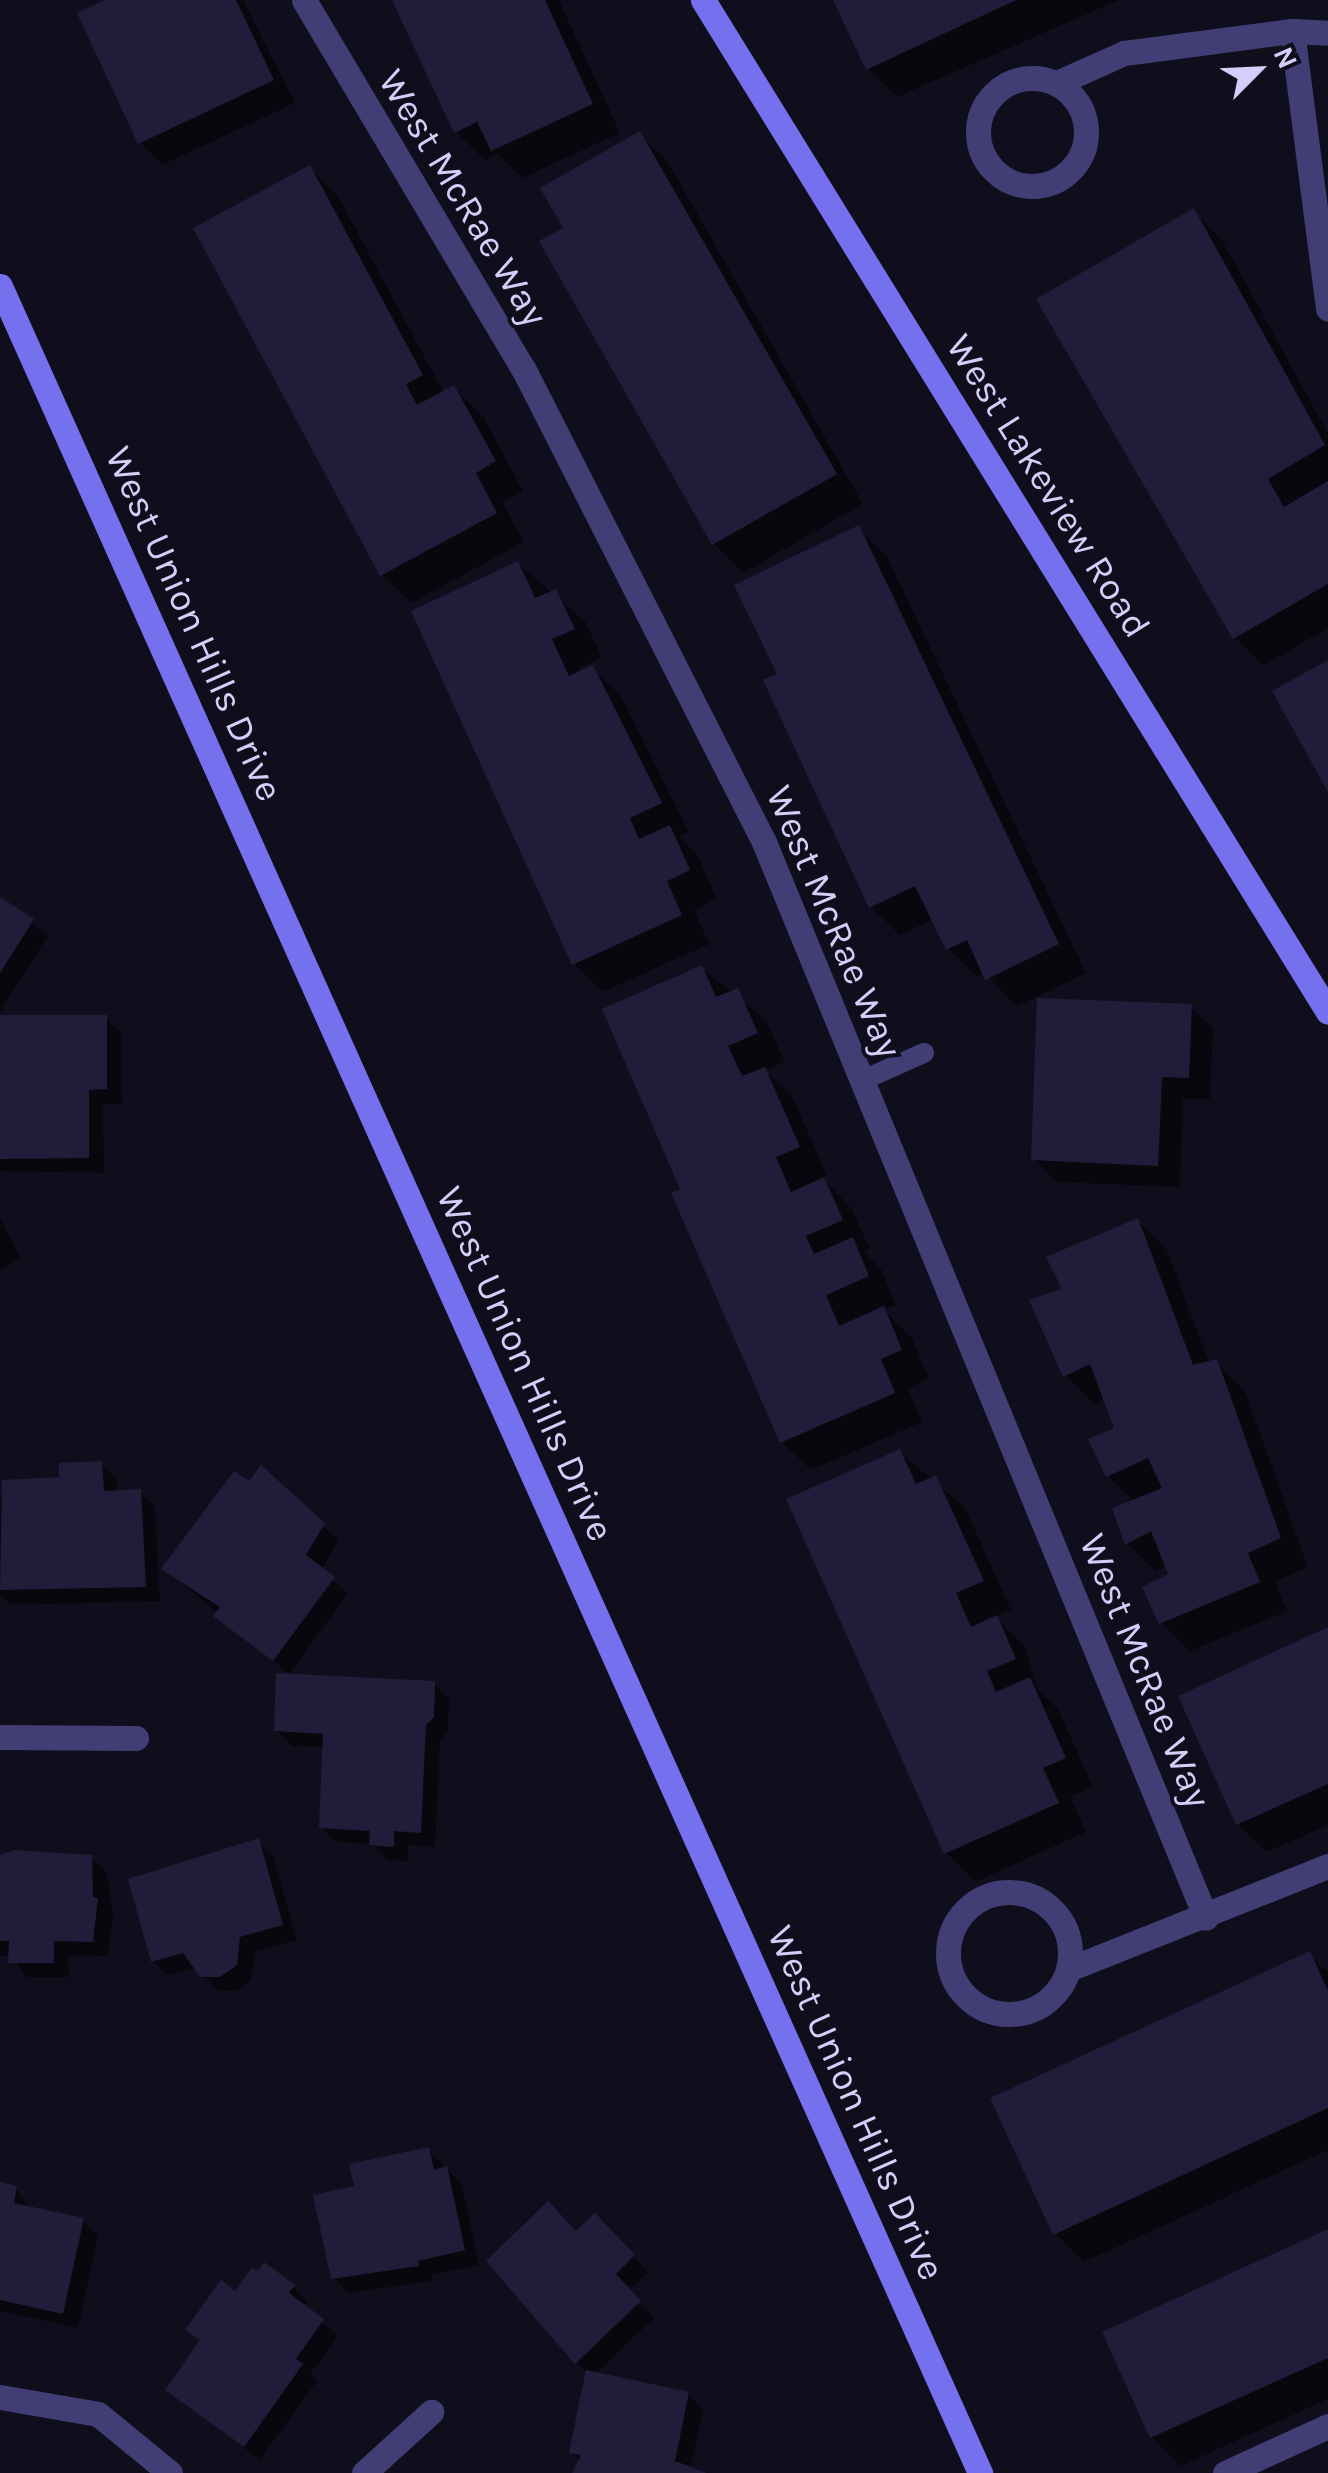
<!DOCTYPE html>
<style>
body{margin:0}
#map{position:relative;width:1328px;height:2473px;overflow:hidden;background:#100e1c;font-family:Karla,sans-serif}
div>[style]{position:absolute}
.shadow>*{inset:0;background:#0007}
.building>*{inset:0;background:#221c3a}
.lane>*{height:20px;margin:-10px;padding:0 10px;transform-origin:10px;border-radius:10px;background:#413e75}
.street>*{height:25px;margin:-12.5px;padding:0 12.5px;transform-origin:12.5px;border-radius:12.5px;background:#413e75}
.street>.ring{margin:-12.5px;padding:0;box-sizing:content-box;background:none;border:25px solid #413e75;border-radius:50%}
.secondary>*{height:25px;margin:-12.5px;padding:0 12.5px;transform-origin:12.5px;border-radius:12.5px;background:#7571ee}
span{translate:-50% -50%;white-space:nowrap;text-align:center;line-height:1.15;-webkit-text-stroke:8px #100e1c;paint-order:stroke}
.street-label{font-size:38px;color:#d4cef9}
.north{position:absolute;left:1208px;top:20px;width:100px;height:100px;-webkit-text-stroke:8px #100e1c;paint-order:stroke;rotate:66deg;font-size:28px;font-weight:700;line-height:40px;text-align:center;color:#d4cef9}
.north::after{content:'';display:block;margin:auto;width:35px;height:45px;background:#d4cef9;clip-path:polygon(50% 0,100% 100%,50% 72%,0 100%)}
</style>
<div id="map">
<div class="shadow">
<i style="clip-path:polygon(111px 0,243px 0,295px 103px,162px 165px,140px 142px)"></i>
<i style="clip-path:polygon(395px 0,559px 0,620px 133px,522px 178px,498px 154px,485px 160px,456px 132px)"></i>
<i style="clip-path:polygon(836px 0,1119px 0,897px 97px,868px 69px)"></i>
<i style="clip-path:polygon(639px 134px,668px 162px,863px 504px,743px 573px,714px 544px,542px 242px,566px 229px)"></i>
<i style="clip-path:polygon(310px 168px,338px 196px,444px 393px,454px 388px,483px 416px,523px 491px,502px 502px,524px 542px,411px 603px,382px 575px)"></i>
<i style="clip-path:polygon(1194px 211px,1222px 240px,1328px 433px,1328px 628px,1263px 666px,1235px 638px)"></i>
<i style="clip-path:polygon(859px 528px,887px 557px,1086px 973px,1016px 1007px,985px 973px,977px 977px,948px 948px,934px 919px,900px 935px,871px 907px,780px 675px)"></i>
<i style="clip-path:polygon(518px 564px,585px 621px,602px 658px,579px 668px,581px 673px,592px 668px,621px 696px,689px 832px,679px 837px,698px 856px,717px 899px,694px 910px,709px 944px,603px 992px,574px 964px)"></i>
<i style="clip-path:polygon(0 900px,48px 936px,0 1012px)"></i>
<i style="clip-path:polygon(702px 968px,766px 1020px,785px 1062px,765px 1070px,793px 1098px,827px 1176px,822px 1178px,852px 1209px,870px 1249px,864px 1252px,881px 1269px,896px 1305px,884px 1310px,912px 1338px,929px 1379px,908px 1388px,922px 1422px,811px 1470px,782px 1442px,683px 1190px)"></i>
<i style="clip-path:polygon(1191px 1007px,1213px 1029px,1210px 1099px,1183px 1099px,1180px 1187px,1056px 1182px,1034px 1159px)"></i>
<i style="clip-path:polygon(0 1017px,106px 1018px,121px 1033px,122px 1104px,103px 1104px,104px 1173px,0 1171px)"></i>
<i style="clip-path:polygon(0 1218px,21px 1259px,0 1269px)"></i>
<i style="clip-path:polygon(1138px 1221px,1167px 1250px,1209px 1363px,1216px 1362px,1245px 1391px,1308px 1567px,1275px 1582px,1287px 1611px,1190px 1651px,1161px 1622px,1167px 1566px,1156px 1572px,1127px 1543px,1135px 1502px,1108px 1476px,1117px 1430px,1106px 1398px,1094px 1404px,1066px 1376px,1066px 1291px)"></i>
<i style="clip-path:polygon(899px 1452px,965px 1507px,1011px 1610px,995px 1617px,1025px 1647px,1038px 1690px,1058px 1709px,1093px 1787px,1070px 1797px,1086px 1832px,975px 1882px,946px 1853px)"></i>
<i style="clip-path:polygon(101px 1464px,117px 1479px,117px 1493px,140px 1492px,155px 1507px,160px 1601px,11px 1605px,0 1594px,0 1499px)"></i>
<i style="clip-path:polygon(261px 1468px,338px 1540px,322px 1570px,348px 1594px,289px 1674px,165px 1569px)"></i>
<i style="clip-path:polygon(1328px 1630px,1328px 1825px,1267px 1852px,1238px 1824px)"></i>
<i style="clip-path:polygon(434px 1684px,449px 1699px,448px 1732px,440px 1741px,435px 1847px,408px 1845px,408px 1861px,387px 1860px,372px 1844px,336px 1842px,321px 1827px,325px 1747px,292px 1746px,277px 1730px)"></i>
<i style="clip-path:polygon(258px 1841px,273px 1856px,297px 1940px,255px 1952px,251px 1981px,236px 1991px,218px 1991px,196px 1968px,168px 1976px,153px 1961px)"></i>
<i style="clip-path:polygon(56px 1852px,91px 1858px,107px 1873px,113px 1915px,108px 1956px,68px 1955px,69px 1977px,26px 1977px,11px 1956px,0 1956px,0 1855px)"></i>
<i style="clip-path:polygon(1309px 1954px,1328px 1973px,1328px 2150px,1084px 2262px,1055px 2233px)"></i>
<i style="clip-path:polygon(428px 2149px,462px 2184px,479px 2265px,432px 2275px,432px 2281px,348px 2293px,333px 2277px)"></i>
<i style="clip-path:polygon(0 2185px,16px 2188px,30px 2209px,83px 2221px,98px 2236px,78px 2328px,0 2311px)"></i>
<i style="clip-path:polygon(595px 2216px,648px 2272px,629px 2290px,654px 2318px,595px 2374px,688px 2394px,703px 2409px,691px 2467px,709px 2473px,578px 2473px,581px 2462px,571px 2452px,587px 2373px,489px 2261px,576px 2234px)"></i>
<i style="clip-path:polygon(1328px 2232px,1328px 2399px,1181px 2466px,1152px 2437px)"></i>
<i style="clip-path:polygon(293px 2286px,308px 2302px,304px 2307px,338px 2336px,310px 2374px,317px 2381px,260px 2460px,168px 2390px,202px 2343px,189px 2329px,236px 2295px)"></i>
</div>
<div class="building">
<i style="clip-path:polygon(105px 0,236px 0,274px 80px,138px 144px,77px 13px)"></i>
<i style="clip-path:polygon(392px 0,545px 0,593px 104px,491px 151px,477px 122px,454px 133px)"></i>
<i style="clip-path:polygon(833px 0,1016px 0,866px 70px)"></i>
<i style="clip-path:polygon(640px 131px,837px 474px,712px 545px,539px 241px,563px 228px,540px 188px)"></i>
<i style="clip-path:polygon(310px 165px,423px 375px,406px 384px,417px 405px,454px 385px,496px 461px,476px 473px,497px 513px,380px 576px,193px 228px)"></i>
<i style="clip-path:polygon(1194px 208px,1325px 445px,1268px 479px,1284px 507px,1328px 481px,1328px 584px,1233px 639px,1036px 299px)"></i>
<i style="clip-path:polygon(859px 525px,1059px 944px,985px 980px,967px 940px,946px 950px,915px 886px,869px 908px,763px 680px,777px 674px,734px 585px)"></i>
<i style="clip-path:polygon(518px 561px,535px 598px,556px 589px,575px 629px,552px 639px,569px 676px,593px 665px,662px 803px,630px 818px,639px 839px,670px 825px,690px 870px,667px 881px,682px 915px,572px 965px,411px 611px)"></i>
<i style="clip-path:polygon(1328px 660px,1328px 792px,1272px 691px)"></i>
<i style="clip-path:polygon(0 897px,34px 919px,0 973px)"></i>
<i style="clip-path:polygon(702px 965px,716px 997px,738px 988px,758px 1033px,728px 1046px,742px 1076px,765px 1067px,800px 1147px,776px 1157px,791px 1192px,824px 1177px,843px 1220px,806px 1236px,814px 1254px,853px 1237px,869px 1276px,826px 1295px,839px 1326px,884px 1306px,902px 1350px,881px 1359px,895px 1393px,780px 1443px,671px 1193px,680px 1189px,602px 1009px)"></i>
<i style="clip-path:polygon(1037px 998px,1192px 1004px,1189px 1078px,1162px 1077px,1158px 1166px,1031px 1160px)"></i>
<i style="clip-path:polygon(0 1015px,107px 1015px,107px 1089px,89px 1090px,89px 1158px,0 1159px)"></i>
<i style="clip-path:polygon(1138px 1218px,1193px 1365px,1217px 1359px,1281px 1538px,1248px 1553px,1260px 1582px,1159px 1624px,1142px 1587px,1168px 1574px,1151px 1531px,1125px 1545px,1112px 1508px,1162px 1488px,1148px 1458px,1106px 1477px,1088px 1439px,1114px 1428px,1090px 1364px,1063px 1377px,1029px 1300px,1062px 1289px,1046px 1257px)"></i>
<i style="clip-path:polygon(900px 1449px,916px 1484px,936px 1475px,984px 1581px,956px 1593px,971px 1627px,997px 1615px,1016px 1659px,987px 1671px,996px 1692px,1030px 1677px,1066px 1758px,1043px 1768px,1059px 1803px,944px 1854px,786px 1499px)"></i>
<i style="clip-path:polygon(102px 1461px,104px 1491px,141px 1489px,146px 1587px,0 1590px,2px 1480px,59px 1477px,59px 1463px)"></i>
<i style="clip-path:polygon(261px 1465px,325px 1523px,306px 1555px,335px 1577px,273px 1661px,213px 1616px,220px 1607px,161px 1569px,234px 1471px,249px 1481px)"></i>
<i style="clip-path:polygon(1328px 1627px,1328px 1784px,1236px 1825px,1178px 1696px)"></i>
<i style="clip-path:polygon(276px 1673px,435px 1681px,434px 1717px,426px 1725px,421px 1833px,394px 1831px,394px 1847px,369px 1845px,370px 1831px,319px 1828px,323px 1734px,274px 1731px)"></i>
<i style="clip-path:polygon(259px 1838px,283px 1925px,240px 1937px,237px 1965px,220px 1977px,200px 1977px,183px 1953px,151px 1962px,128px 1879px)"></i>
<i style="clip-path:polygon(15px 1850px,92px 1855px,93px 1897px,98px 1898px,93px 1942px,54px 1941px,54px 1963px,8px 1963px,9px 1941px,0 1941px,0 1855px)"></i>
<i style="clip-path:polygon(1310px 1951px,1328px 1991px,1328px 2108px,1053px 2235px,990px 2098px)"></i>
<i style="clip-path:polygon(429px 2147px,434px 2170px,447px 2166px,465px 2250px,418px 2261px,419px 2266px,331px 2279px,313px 2195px,354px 2186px,349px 2164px)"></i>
<i style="clip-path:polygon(0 2182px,17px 2186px,14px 2203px,84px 2218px,63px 2314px,0 2300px)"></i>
<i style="clip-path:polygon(548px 2201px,576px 2231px,595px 2213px,635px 2255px,616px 2274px,641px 2301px,575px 2364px,486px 2261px)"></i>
<i style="clip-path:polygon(1328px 2229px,1328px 2358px,1150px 2438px,1102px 2332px)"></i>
<i style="clip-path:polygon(264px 2262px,295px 2285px,289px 2293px,324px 2319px,296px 2359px,303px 2364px,244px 2447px,165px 2390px,200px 2340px,185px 2330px,221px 2280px,235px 2291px,252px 2267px,258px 2271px)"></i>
<i style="clip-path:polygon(586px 2370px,689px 2392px,675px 2461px,707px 2473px,572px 2473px,581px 2455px,569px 2453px)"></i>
</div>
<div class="lane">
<i style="left:861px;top:1081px;width:69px;rotate:-24deg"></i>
</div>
<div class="street">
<i style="left:304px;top:0;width:430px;rotate:59.3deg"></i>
<i style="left:524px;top:370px;width:530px;rotate:63.05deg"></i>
<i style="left:764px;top:842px;width:1163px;rotate:67.67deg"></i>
<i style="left:1292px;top:31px;width:280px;rotate:82.6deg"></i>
<i class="ring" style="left:978px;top:78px;width:83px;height:83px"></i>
<i style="left:1057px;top:83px;width:73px;rotate:-24.1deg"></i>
<i style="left:1124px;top:53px;width:169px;rotate:-7.5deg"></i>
<i style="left:1292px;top:31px;width:36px;rotate:3deg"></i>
<i style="left:0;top:1737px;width:136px;rotate:0.4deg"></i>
<i class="ring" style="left:948px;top:1892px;width:97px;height:97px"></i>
<i style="left:1069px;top:1969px;width:279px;rotate:-21.7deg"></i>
<i style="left:0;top:2397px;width:99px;rotate:9.8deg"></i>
<i style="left:98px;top:2414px;width:93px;rotate:39.3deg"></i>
<i style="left:364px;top:2473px;width:91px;rotate:-42.3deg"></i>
<i style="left:1225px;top:2473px;width:113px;rotate:-24.5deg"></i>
</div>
<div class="secondary">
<i style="left:703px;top:0;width:1189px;rotate:58.3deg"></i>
<i style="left:0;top:286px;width:2397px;rotate:65.86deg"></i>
</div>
<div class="street-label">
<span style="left:463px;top:198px;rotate:59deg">West McRae Way</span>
<span style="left:1048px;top:486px;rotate:58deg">West Lakeview Road</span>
<span style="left:194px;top:624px;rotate:66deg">West Union Hills Drive</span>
<span style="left:834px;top:922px;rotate:67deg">West McRae Way</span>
<span style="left:525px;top:1364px;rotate:66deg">West Union Hills Drive</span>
<span style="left:1145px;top:1671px;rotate:68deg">West McRae Way</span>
<span style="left:856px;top:2103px;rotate:66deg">West Union Hills Drive</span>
</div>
<div class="north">N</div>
</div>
